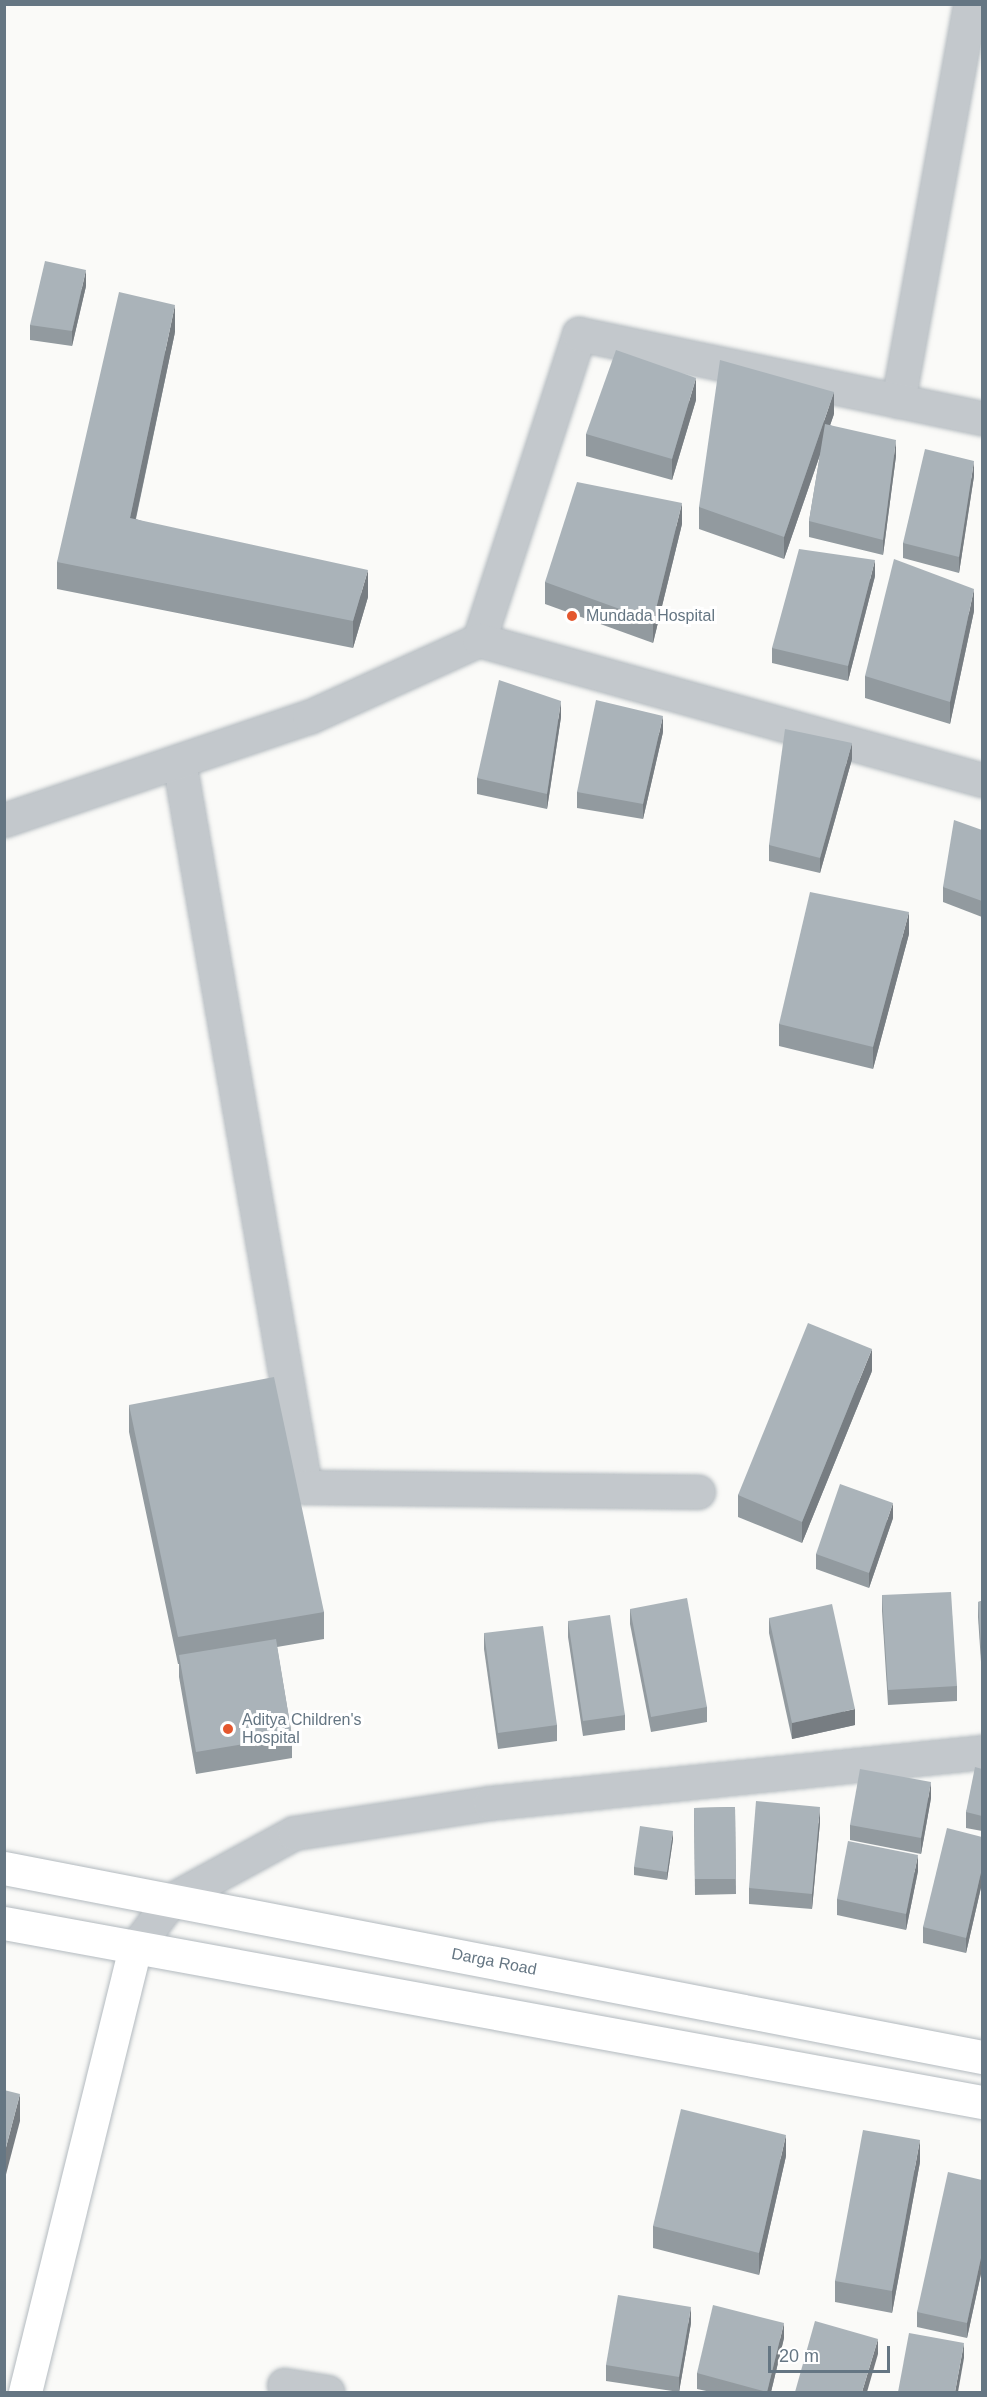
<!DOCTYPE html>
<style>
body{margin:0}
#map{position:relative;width:987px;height:2397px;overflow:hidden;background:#fafaf8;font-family:Arial,sans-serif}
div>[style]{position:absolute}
.roads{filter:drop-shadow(0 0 2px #b3babf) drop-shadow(0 0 2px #b3babf)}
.street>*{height:33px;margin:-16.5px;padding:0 16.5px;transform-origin:16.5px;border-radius:16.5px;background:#c3c8cc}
.secondary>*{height:33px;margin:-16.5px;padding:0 16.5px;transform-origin:16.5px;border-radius:16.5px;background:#fff}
.wall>*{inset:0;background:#929a9f}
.shaded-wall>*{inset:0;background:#777d82}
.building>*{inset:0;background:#aab3b9}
.dots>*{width:16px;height:16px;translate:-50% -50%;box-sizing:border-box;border:3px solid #fff;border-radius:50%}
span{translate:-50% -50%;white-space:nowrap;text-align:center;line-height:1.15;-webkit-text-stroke:6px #fff;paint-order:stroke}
.poi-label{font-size:16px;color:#657683}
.left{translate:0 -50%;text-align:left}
.street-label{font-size:16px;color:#657683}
.frame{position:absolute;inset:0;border:6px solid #657683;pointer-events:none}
.scale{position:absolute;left:768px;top:2346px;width:122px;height:27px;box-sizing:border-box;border:3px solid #657683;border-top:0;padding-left:8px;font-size:18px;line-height:21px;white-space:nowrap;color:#657683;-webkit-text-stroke:4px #fff;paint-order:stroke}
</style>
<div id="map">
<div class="roads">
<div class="street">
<i style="left:898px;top:401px;width:403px;rotate:-79.7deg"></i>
<i style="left:479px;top:640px;width:322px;rotate:-71.9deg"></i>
<i style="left:579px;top:334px;width:412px;rotate:11.8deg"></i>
<i style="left:179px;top:761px;width:737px;rotate:80.15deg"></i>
<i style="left:305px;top:1487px;width:393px;rotate:0.7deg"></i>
<i style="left:4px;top:820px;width:322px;rotate:-18.7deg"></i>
<i style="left:309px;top:717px;width:187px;rotate:-24.4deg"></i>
<i style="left:479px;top:640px;width:522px;rotate:15.55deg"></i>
<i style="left:135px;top:1948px;width:60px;rotate:-53.1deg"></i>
<i style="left:171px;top:1900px;width:140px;rotate:-28.6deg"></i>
<i style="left:294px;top:1833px;width:198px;rotate:-8.7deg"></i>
<i style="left:490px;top:1803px;width:495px;rotate:-5.9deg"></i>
<i style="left:284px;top:2385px;width:44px;rotate:9.2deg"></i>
</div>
<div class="secondary">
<i style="left:4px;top:1868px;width:996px;rotate:10.94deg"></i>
<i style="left:4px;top:1923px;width:994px;rotate:10.37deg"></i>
<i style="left:25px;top:2392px;width:457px;rotate:-76.1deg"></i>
</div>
</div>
<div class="wall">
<i style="clip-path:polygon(86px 286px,72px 346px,30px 340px,30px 325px)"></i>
<i style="clip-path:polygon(175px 332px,136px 519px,368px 597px,353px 648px,57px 589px,57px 562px)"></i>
<i style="clip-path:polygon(696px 400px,672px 480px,586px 456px,586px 434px)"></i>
<i style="clip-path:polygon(834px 414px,830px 425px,896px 456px,883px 555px,809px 537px,809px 521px,820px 455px,784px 559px,699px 529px,699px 507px)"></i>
<i style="clip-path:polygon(974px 476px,959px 573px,903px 558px,903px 543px)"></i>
<i style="clip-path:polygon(682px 524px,653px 643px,545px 604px,545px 582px)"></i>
<i style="clip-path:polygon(875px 576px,848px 681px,772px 663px,772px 648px)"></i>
<i style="clip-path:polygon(974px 611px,950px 724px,865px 698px,865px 676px)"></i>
<i style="clip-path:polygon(982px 710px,982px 733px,981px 732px,981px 717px)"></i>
<i style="clip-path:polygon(561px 717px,547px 809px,477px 794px,477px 778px)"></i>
<i style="clip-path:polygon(663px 732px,643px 819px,577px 808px,577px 792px)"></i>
<i style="clip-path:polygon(852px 759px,820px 873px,769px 861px,769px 845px)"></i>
<i style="clip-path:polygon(982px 830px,982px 917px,943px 902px,943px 887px)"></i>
<i style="clip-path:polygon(909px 934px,873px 1069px,779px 1046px,779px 1024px)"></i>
<i style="clip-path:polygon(872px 1371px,802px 1543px,738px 1517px,738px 1495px)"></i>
<i style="clip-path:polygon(129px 1405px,324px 1612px,324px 1639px,277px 1647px,292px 1736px,292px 1758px,196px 1774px,179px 1677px,179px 1664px,178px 1664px,129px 1432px)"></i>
<i style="clip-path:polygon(893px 1518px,869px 1588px,816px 1569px,816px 1554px)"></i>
<i style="clip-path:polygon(882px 1595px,957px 1686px,957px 1701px,888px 1705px,882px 1611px)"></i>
<i style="clip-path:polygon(982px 1601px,982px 1677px,978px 1617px,978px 1602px)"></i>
<i style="clip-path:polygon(630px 1609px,707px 1707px,707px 1722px,651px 1732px,630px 1624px)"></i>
<i style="clip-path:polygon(769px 1618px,855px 1725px,792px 1739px,769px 1633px)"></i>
<i style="clip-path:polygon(568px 1621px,625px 1715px,625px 1730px,583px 1736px,568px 1637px)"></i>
<i style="clip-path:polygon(484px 1633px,557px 1725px,557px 1741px,498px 1749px,484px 1649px)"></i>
<i style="clip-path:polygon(982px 1769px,982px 1831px,966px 1828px,966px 1812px)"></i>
<i style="clip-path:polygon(931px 1798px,921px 1854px,850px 1840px,850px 1825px)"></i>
<i style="clip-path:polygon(735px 1807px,736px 1894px,695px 1895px,694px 1808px)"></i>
<i style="clip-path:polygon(820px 1822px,812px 1909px,749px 1904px,749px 1888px)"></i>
<i style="clip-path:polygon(982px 1837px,982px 1883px,966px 1953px,923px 1943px,923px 1927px)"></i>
<i style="clip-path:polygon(673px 1839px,667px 1880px,634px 1875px,634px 1867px)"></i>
<i style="clip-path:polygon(918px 1871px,906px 1930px,837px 1915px,837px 1899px)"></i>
<i style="clip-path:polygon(786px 2156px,759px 2275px,653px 2248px,653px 2226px)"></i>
<i style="clip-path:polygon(920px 2162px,892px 2313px,835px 2302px,835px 2281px)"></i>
<i style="clip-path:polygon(982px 2180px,982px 2269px,967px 2338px,917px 2327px,917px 2312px)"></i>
<i style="clip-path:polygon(691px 2323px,679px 2392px,606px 2381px,606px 2365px)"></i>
<i style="clip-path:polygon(784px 2338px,771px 2392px,711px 2392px,697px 2389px,697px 2373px)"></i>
</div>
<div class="shaded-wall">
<i style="clip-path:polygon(86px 270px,86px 286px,72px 346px,72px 331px)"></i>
<i style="clip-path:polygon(175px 305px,175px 332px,130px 545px,130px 518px)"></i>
<i style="clip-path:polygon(696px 378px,696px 400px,672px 480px,672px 459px)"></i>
<i style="clip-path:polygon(834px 392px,834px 414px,784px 559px,784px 537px)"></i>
<i style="clip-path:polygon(896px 440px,896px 456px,883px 555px,883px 540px)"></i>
<i style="clip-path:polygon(974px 461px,974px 476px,959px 573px,959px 557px)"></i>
<i style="clip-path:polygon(682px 503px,682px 524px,653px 643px,653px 621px)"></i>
<i style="clip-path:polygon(875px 560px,875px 576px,848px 681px,848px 666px)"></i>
<i style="clip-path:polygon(368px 570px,368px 597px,353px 648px,353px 621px)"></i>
<i style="clip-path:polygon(974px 589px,974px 611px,950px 724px,950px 702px)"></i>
<i style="clip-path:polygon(561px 701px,561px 717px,547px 809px,547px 794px)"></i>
<i style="clip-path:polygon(663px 716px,663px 732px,643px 819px,643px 804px)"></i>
<i style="clip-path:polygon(852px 743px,852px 759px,820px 873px,820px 858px)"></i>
<i style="clip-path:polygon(909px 912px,909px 934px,873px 1069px,873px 1047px)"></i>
<i style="clip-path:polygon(872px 1349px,872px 1371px,802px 1543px,802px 1522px)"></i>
<i style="clip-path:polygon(893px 1503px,893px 1518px,869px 1588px,869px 1573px)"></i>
<i style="clip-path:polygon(855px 1709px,855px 1725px,792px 1739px,792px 1723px)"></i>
<i style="clip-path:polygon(931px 1782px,931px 1798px,921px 1854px,921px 1838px)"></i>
<i style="clip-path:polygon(820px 1807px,820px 1822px,812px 1909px,812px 1894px)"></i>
<i style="clip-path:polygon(673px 1831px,673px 1839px,667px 1880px,667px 1872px)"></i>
<i style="clip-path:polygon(918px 1855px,918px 1871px,906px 1930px,906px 1914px)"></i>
<i style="clip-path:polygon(982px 1868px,982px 1883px,966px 1953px,966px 1938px)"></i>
<i style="clip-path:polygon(20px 2094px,20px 2121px,4px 2182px,4px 2155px)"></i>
<i style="clip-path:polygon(786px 2135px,786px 2156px,759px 2275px,759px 2253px)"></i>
<i style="clip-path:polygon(920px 2140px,920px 2162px,892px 2313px,892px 2291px)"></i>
<i style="clip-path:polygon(982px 2253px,982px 2269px,967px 2338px,967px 2323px)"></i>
<i style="clip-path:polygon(691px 2307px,691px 2323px,679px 2392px,679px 2377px)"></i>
<i style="clip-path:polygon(784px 2323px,784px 2338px,771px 2392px,767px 2392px)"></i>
<i style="clip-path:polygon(878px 2339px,878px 2354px,867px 2392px,862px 2392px)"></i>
<i style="clip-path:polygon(964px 2343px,964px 2358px,958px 2392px,955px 2392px)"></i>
</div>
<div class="building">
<i style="clip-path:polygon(45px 261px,86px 270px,72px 331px,30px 325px)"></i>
<i style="clip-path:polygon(119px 292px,175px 305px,130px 518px,368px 570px,353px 621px,57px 562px)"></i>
<i style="clip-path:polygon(616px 350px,696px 378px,672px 459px,586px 434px)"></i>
<i style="clip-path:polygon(720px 360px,834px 392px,784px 537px,699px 507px)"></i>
<i style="clip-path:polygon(825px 424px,896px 440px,883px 540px,809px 521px)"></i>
<i style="clip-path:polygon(925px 449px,974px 461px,959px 557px,903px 543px)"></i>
<i style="clip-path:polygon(577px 482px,682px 503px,653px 621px,545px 582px)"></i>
<i style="clip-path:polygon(799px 549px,875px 560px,848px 666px,772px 648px)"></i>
<i style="clip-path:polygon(894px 559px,974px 589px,950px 702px,865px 676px)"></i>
<i style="clip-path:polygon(499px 680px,561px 701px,547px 794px,477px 778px)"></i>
<i style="clip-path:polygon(596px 700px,663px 716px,643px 804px,577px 792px)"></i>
<i style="clip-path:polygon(785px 729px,852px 743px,820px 858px,769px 845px)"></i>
<i style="clip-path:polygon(954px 820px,982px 830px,982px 901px,943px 887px)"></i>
<i style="clip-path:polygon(810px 892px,909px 912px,873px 1047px,779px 1024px)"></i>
<i style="clip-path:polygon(808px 1323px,872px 1349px,802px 1522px,738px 1495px)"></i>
<i style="clip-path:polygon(274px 1377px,324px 1612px,178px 1637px,129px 1405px)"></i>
<i style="clip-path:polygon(840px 1484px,893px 1503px,869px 1573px,816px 1554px)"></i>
<i style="clip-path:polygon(951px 1592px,957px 1686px,888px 1690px,882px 1595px)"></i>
<i style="clip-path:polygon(687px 1598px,707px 1707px,651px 1717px,630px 1609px)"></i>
<i style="clip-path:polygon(982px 1601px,982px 1662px,978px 1602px)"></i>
<i style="clip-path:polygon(832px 1604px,855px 1709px,792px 1723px,769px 1618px)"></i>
<i style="clip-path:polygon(610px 1615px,625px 1715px,583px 1721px,568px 1621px)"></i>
<i style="clip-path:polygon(543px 1626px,557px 1725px,498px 1733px,484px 1633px)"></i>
<i style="clip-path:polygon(276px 1639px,292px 1736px,196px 1752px,179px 1655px)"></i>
<i style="clip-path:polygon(975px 1767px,982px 1769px,982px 1816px,966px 1812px)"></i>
<i style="clip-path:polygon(860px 1769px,931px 1782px,921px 1838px,850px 1825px)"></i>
<i style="clip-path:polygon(756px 1801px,820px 1807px,812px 1894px,749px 1888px)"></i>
<i style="clip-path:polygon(735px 1807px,736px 1879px,695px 1879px,694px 1808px)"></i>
<i style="clip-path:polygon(640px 1826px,673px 1831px,667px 1872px,634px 1867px)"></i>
<i style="clip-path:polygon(947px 1828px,982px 1837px,982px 1868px,966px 1938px,923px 1927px)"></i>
<i style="clip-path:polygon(848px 1841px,918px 1855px,906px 1914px,837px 1899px)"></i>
<i style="clip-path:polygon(4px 2090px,20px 2094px,4px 2155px)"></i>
<i style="clip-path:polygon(681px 2109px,786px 2135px,759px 2253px,653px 2226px)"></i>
<i style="clip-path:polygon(863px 2130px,920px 2140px,892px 2291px,835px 2281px)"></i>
<i style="clip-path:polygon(948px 2172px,982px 2180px,982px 2253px,967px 2323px,917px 2312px)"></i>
<i style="clip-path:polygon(618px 2295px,691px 2307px,679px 2377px,606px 2365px)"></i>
<i style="clip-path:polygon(713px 2305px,784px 2323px,767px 2392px,697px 2373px)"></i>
<i style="clip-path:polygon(815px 2321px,878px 2339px,862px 2392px,795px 2392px)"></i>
<i style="clip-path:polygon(909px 2333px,964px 2343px,955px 2392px,898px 2392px)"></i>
</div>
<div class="dots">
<i style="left:572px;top:616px;background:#e4572e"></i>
<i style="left:228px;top:1729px;background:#e4572e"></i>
</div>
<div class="poi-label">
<span class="left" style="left:586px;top:616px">Mundada Hospital</span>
<span class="left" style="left:242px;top:1729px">Aditya Children's<br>Hospital</span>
</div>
<div class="street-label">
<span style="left:494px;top:1962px;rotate:11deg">Darga Road</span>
</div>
<div class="frame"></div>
<div class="scale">20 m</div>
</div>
